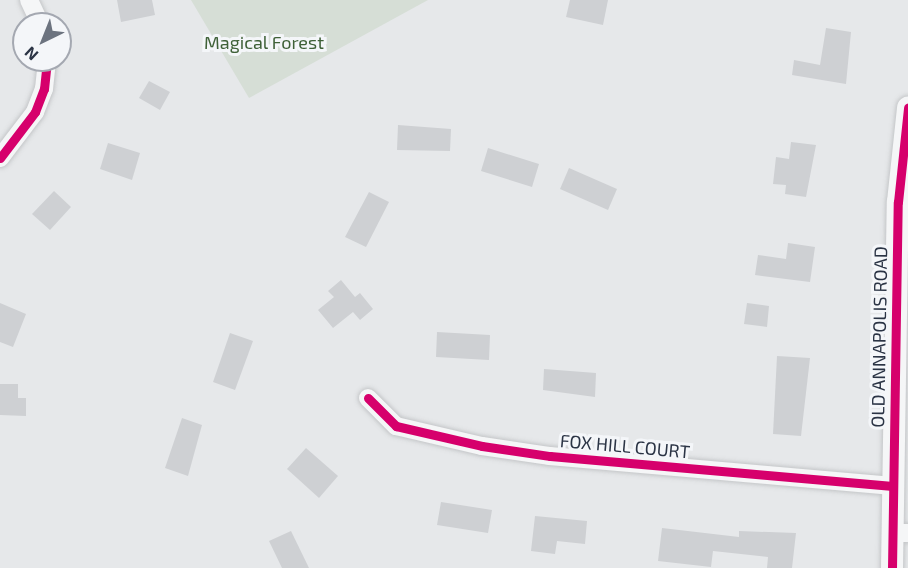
<!DOCTYPE html>
<style>
body{margin:0}
#map{position:relative;width:908px;height:568px;overflow:hidden;background:#e6e8ea;font-family:"Exo 2",sans-serif}
div>[style]{position:absolute}
.green>*{inset:0;background:#d6ded6}
.building>*{inset:0;background:#ced0d3}
.roads{filter:drop-shadow(0 0 2px #c4c6c8) drop-shadow(0 0 2px #c4c6c8)}
.minor>*{height:18px;margin:-9px;padding:0 9px;transform-origin:9px;border-radius:9px;background:#f5f6f7}
.tertiary>*{height:22px;margin:-11px;padding:0 11px;transform-origin:11px;border-radius:11px;background:#f5f6f7}
.cycleway>*{height:9px;margin:-4.5px;padding:0 4.5px;transform-origin:4.5px;border-radius:4.5px;background:#d6006c}
span{translate:-50% -50%;white-space:nowrap;text-align:center;line-height:1.15;-webkit-text-stroke:6px #f4f6f9;paint-order:stroke}
.park-label{font-size:18px;color:#3f6138}
.street-label{font-size:18px;color:#2b3445}
.north{position:absolute;left:12px;top:12px;width:60px;height:60px;box-sizing:border-box;background:#f4f6f9;border:2px solid #a4a8b1;border-radius:50%;rotate:223deg;font-size:16px;font-weight:700;line-height:24px;text-align:center;color:#2b3445}
.north::after{content:'';display:block;margin:auto;width:21px;height:27px;background:#6c737f;clip-path:polygon(50% 0,100% 100%,50% 72%,0 100%)}
</style>
<div id="map">
<div class="green">
<i style="clip-path:polygon(191px 0,428px 0,249px 98px)"></i>
</div>
<div class="building">
<i style="clip-path:polygon(117px 0,152px 0,155px 15px,121px 22px)"></i>
<i style="clip-path:polygon(570px 0,608px 0,603px 25px,566px 17px)"></i>
<i style="clip-path:polygon(826px 28px,851px 32px,846px 84px,792px 75px,794px 60px,820px 65px)"></i>
<i style="clip-path:polygon(149px 81px,170px 92px,160px 110px,139px 98px)"></i>
<i style="clip-path:polygon(398px 125px,451px 129px,450px 151px,397px 150px)"></i>
<i style="clip-path:polygon(791px 142px,816px 145px,806px 197px,785px 194px,786px 185px,773px 184px,776px 157px,789px 159px)"></i>
<i style="clip-path:polygon(108px 143px,140px 153px,132px 180px,100px 169px)"></i>
<i style="clip-path:polygon(488px 148px,539px 164px,532px 187px,481px 171px)"></i>
<i style="clip-path:polygon(569px 168px,617px 189px,608px 210px,560px 189px)"></i>
<i style="clip-path:polygon(54px 191px,71px 207px,50px 230px,32px 214px)"></i>
<i style="clip-path:polygon(369px 192px,389px 202px,366px 247px,345px 237px)"></i>
<i style="clip-path:polygon(788px 243px,815px 247px,810px 282px,755px 275px,758px 255px,786px 259px)"></i>
<i style="clip-path:polygon(341px 280px,355px 297px,360px 293px,373px 309px,360px 320px,353px 312px,333px 328px,318px 310px,334px 297px,328px 291px)"></i>
<i style="clip-path:polygon(0 303px,26px 314px,13px 347px,0 342px)"></i>
<i style="clip-path:polygon(747px 303px,769px 306px,767px 327px,744px 324px)"></i>
<i style="clip-path:polygon(437px 332px,490px 335px,489px 360px,436px 357px)"></i>
<i style="clip-path:polygon(230px 333px,253px 341px,235px 390px,213px 382px)"></i>
<i style="clip-path:polygon(777px 356px,810px 358px,801px 436px,773px 434px)"></i>
<i style="clip-path:polygon(544px 369px,596px 373px,595px 397px,543px 390px)"></i>
<i style="clip-path:polygon(0 384px,18px 384px,18px 398px,26px 398px,26px 416px,0 415px)"></i>
<i style="clip-path:polygon(182px 418px,202px 425px,188px 476px,165px 468px)"></i>
<i style="clip-path:polygon(306px 448px,338px 476px,319px 498px,287px 469px)"></i>
<i style="clip-path:polygon(441px 502px,492px 510px,488px 533px,437px 525px)"></i>
<i style="clip-path:polygon(535px 516px,587px 521px,585px 544px,557px 541px,555px 554px,531px 551px)"></i>
<i style="clip-path:polygon(662px 528px,739px 537px,739px 531px,796px 533px,792px 568px,767px 568px,768px 557px,713px 551px,711px 567px,658px 561px)"></i>
<i style="clip-path:polygon(291px 531px,309px 568px,282px 568px,269px 541px)"></i>
</div>
<div class="roads">
<div class="minor">
<i style="left:29px;top:0;width:26px;rotate:65deg"></i>
<i style="left:0;top:158px;width:58px;rotate:-52.7deg"></i>
<i style="left:35px;top:112px;width:25px;rotate:-69deg"></i>
<i style="left:44px;top:89px;width:29px;rotate:-84deg"></i>
<i style="left:368px;top:398px;width:40px;rotate:45deg"></i>
<i style="left:396px;top:426px;width:88px;rotate:13.1deg"></i>
<i style="left:482px;top:446px;width:69px;rotate:8.4deg"></i>
<i style="left:550px;top:456px;width:344px;rotate:5deg"></i>
<i style="left:892px;top:533px;width:16px"></i>
</div>
<div class="tertiary">
<i style="left:892px;top:568px;width:366px;rotate:-89.1deg"></i>
<i style="left:898px;top:202px;width:95px;rotate:-83.9deg"></i>
</div>
</div>
<div class="cycleway">
<i style="left:0;top:158px;width:58px;rotate:-52.7deg"></i>
<i style="left:35px;top:112px;width:25px;rotate:-69deg"></i>
<i style="left:44px;top:89px;width:29px;rotate:-84deg"></i>
<i style="left:368px;top:398px;width:40px;rotate:45deg"></i>
<i style="left:396px;top:426px;width:88px;rotate:13.1deg"></i>
<i style="left:482px;top:446px;width:69px;rotate:8.4deg"></i>
<i style="left:550px;top:456px;width:344px;rotate:5deg"></i>
<i style="left:892px;top:568px;width:366px;rotate:-89.1deg"></i>
<i style="left:898px;top:202px;width:95px;rotate:-83.9deg"></i>
</div>
<div class="park-label">
<span style="left:264px;top:42px">Magical Forest</span>
</div>
<div class="street-label">
<span style="left:879px;top:337px;rotate:-89deg">OLD ANNAPOLIS ROAD</span>
<span style="left:625px;top:446px;rotate:5deg">FOX HILL COURT</span>
</div>
<div class="north">N</div>
</div>
